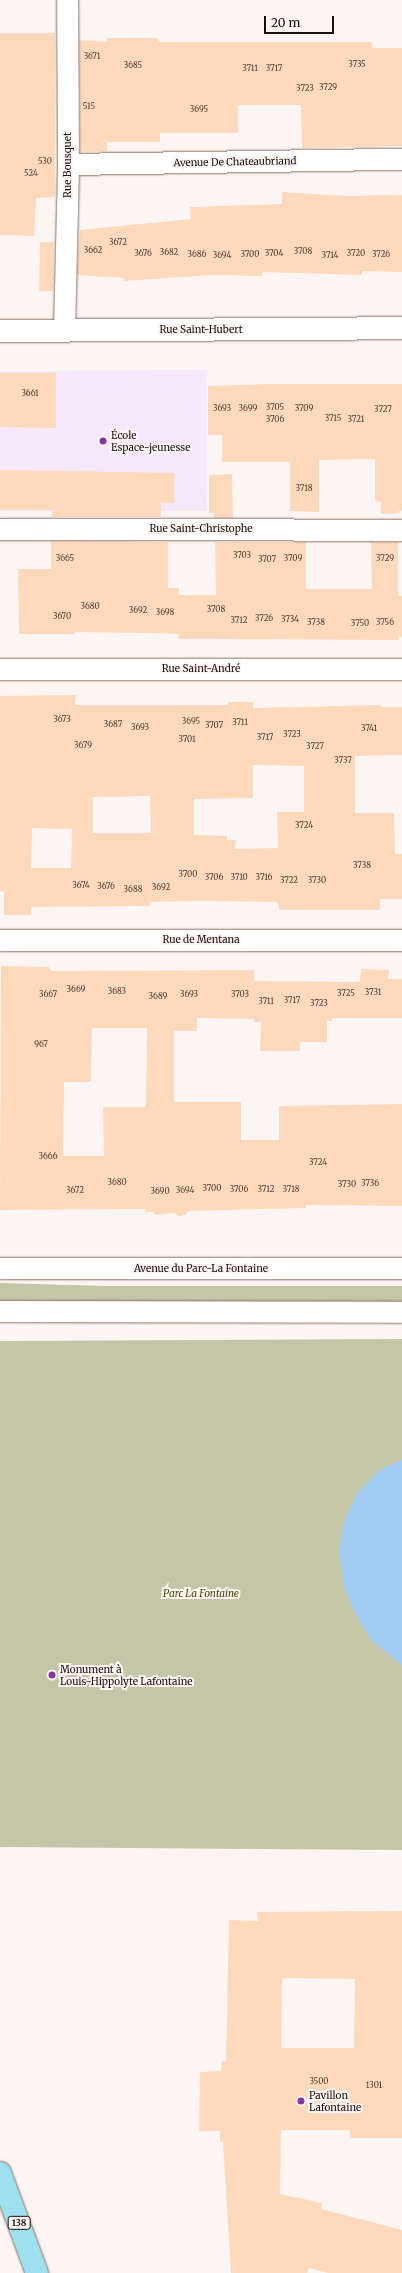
<!DOCTYPE html>
<meta charset="utf-8">
<style>
body{margin:0}
#map{position:relative;width:402px;height:2273px;overflow:hidden;background:#fbf6f3;font-family:Merriweather,serif}
div>[style]{position:absolute}
.education>*{inset:0;background:#f6e7fa}
.green>*{inset:0;background:#c4c7a7}
.water>*{inset:0;background:#a0cbf1}
.building>*{inset:0;background:#ffd9bc}
.roads{filter:drop-shadow(0 0 1px #887167) drop-shadow(0 0 1px #887167)}
.street>*{height:21px;margin:-10.5px;padding:0 10.5px;transform-origin:10.5px;border-radius:10.5px;background:#fff}
.secondary>*{height:22px;margin:-11px;padding:0 11px;transform-origin:11px;border-radius:11px;background:#fff}
.primary>*{height:22px;margin:-11px;padding:0 11px;transform-origin:11px;border-radius:11px;background:#9ee0ef}
.dots>*{width:11px;height:11px;translate:-50% -50%;box-sizing:border-box;border:2px solid #fbf6f3;border-radius:50%}
span{translate:-50% -50%;white-space:nowrap;text-align:center;line-height:1.15;-webkit-text-stroke:4px #fbf6f3;paint-order:stroke}
.number-label{font-size:8px;color:#524239}
.number-label span{-webkit-text-stroke-width:0}
.shield-label span{padding:1px 3px;background:#fbf6f3;border:1px solid;border-radius:3px;-webkit-text-stroke-width:0}
.shield-label{font-size:9px;color:#19100d;font-weight:700}
.street-label{font-size:10px;color:#19100d}
.poi-label{font-size:10px;color:#19100d}
.left{translate:0 -50%;text-align:left}
.park-label{font-size:10px;color:#454705;font-style:italic}
.scale{position:absolute;left:264px;top:16px;width:70px;height:18px;box-sizing:border-box;border:2px solid #19100d;border-top:0;padding-left:5px;font-size:12px;line-height:14px;white-space:nowrap;color:#19100d;-webkit-text-stroke:3px #fbf6f3;paint-order:stroke}
</style>
<div id="map">
<div class="education">
<i style="clip-path:polygon(206px 370px,207px 511px,0 511px,0 371px)"></i>
</div>
<div class="green">
<i style="clip-path:polygon(0 1283px,106px 1286px,402px 1286px,402px 1302px,0 1302px)"></i>
<i style="clip-path:polygon(402px 1339px,402px 1850px,0 1847px,0 1341px)"></i>
</div>
<div class="water">
<i style="clip-path:polygon(402px 1460px,402px 1665px,371px 1640px,355px 1613px,345px 1589px,339px 1551px,345px 1519px,358px 1492px,381px 1469px)"></i>
</div>
<div class="building">
<i style="clip-path:polygon(0 33px,55px 33px,55px 197px,36px 198px,34px 236px,0 235px)"></i>
<i style="clip-path:polygon(107px 38px,156px 38px,160px 42px,372px 42px,372px 48px,402px 48px,402px 146px,302px 148px,301px 105px,238px 105px,238px 133px,160px 133px,160px 142px,107px 142px,107px 151px,80px 152px,79px 40px,107px 42px)"></i>
<i style="clip-path:polygon(282px 192px,347px 196px,402px 195px,402px 272px,362px 271px,362px 275px,262px 272px,262px 276px,212px 275px,123px 281px,124px 278px,77px 275px,80px 230px,191px 219px,190px 207px,282px 204px)"></i>
<i style="clip-path:polygon(40px 242px,54px 242px,53px 291px,39px 291px)"></i>
<i style="clip-path:polygon(0 373px,56px 373px,56px 428px,0 427px)"></i>
<i style="clip-path:polygon(268px 384px,402px 384px,402px 511px,399px 511px,399px 513px,381px 514px,381px 502px,375px 501px,375px 459px,319px 460px,319px 512px,290px 511px,290px 462px,222px 462px,222px 435px,208px 435px,208px 386px)"></i>
<i style="clip-path:polygon(0 470px,174px 473px,174px 503px,161px 503px,161px 517px,52px 517px,52px 510px,0 510px)"></i>
<i style="clip-path:polygon(232px 474px,233px 518px,214px 518px,214px 513px,209px 513px,209px 475px)"></i>
<i style="clip-path:polygon(51px 541px,168px 542px,168px 588px,179px 588px,179px 595px,216px 595px,215px 542px,306px 542px,306px 589px,372px 589px,371px 542px,398px 542px,398px 596px,402px 596px,402px 637px,398px 637px,399px 640px,207px 639px,178px 639px,179px 634px,150px 633px,74px 632px,75px 634px,19px 634px,18px 569px,51px 569px)"></i>
<i style="clip-path:polygon(evenodd,76px 695px,75px 705px,228px 705px,228px 702px,253px 702px,253px 708px,381px 705px,381px 707px,402px 707px,402px 755px,355px 756px,355px 813px,394px 813px,395px 854px,402px 854px,402px 899px,380px 899px,380px 910px,279px 910px,278px 902px,203px 901px,150px 902px,150px 906px,31px 907px,31px 915px,4px 915px,4px 892px,0 891px,0 696px,76px 695px,253px 765px,304px 766px,304px 812px,277px 812px,278px 848px,235px 849px,236px 840px,227px 840px,227px 836px,194px 835px,194px 799px,253px 798px,253px 765px,76px 695px,150px 796px,151px 833px,93px 833px,93px 797px,150px 796px,76px 695px,32px 828px,72px 829px,71px 868px,31px 868px,32px 828px)"></i>
<i style="clip-path:polygon(evenodd,1px 966px,49px 967px,52px 971px,254px 970px,254px 981px,360px 982px,361px 969px,389px 970px,388px 979px,402px 979px,402px 1018px,332px 1018px,332px 1021px,327px 1021px,327px 1042px,300px 1042px,300px 1051px,260px 1051px,261px 1022px,254px 1022px,254px 1019px,197px 1018px,197px 1031px,174px 1031px,174px 1102px,241px 1102px,241px 1140px,279px 1140px,279px 1106px,402px 1104px,402px 1206px,306px 1205px,306px 1208px,189px 1211px,185px 1215px,178px 1216px,174px 1213px,156px 1215px,154px 1212px,145px 1212px,145px 1209px,0 1210px,1px 966px,92px 1028px,147px 1028px,146px 1107px,103px 1107px,104px 1156px,63px 1156px,64px 1082px,91px 1082px,92px 1028px)"></i>
<i style="clip-path:polygon(evenodd,402px 1911px,402px 2138px,350px 2138px,350px 2130px,281px 2130px,280px 2194px,322px 2203px,321px 2209px,402px 2230px,402px 2273px,328px 2273px,309px 2268px,307px 2273px,231px 2273px,223px 2142px,220px 2142px,220px 2131px,199px 2131px,200px 2072px,221px 2071px,222px 2061px,226px 2061px,229px 1920px,258px 1921px,257px 1912px,402px 1911px,282px 1978px,355px 1979px,354px 2048px,281px 2048px,282px 1978px)"></i>
</div>
<div class="roads">
<div class="street">
<i style="left:68px;top:164px;width:334px;rotate:-0.9deg"></i>
<i style="left:64px;top:331px;width:167px;rotate:-88.6deg"></i>
<i style="left:68px;top:164px;width:164px;rotate:-90.3deg"></i>
<i style="left:0;top:529px;width:402px;rotate:0.1deg"></i>
<i style="left:0;top:669px;width:402px"></i>
<i style="left:0;top:940px;width:402px"></i>
<i style="left:0;top:1268px;width:402px"></i>
<i style="left:0;top:1311px;width:402px;rotate:0.1deg"></i>
</div>
<div class="secondary">
<i style="left:0;top:331px;width:402px;rotate:-0.4deg"></i>
</div>
<div class="primary">
<i style="left:0;top:2173px;width:107px;rotate:69.7deg"></i>
</div>
</div>
<div class="dots">
<i style="left:103px;top:441px;background:#8834a2"></i>
<i style="left:52px;top:1675px;background:#8834a2"></i>
<i style="left:301px;top:2101px;background:#8834a2"></i>
</div>
<div class="number-label">
<span style="left:92px;top:57px">3671</span>
<span style="left:357px;top:65px">3735</span>
<span style="left:133px;top:66px">3685</span>
<span style="left:250px;top:69px">3711</span>
<span style="left:274px;top:69px">3717</span>
<span style="left:328px;top:88px">3729</span>
<span style="left:305px;top:89px">3723</span>
<span style="left:89px;top:107px">515</span>
<span style="left:199px;top:110px">3695</span>
<span style="left:45px;top:162px">530</span>
<span style="left:31px;top:174px">524</span>
<span style="left:118px;top:243px">3672</span>
<span style="left:93px;top:251px">3662</span>
<span style="left:303px;top:252px">3708</span>
<span style="left:169px;top:253px">3682</span>
<span style="left:143px;top:254px">3676</span>
<span style="left:274px;top:254px">3704</span>
<span style="left:356px;top:254px">3720</span>
<span style="left:197px;top:255px">3686</span>
<span style="left:250px;top:255px">3700</span>
<span style="left:381px;top:255px">3726</span>
<span style="left:222px;top:256px">3694</span>
<span style="left:330px;top:256px">3714</span>
<span style="left:30px;top:394px">3661</span>
<span style="left:275px;top:408px">3705</span>
<span style="left:222px;top:409px">3693</span>
<span style="left:248px;top:409px">3699</span>
<span style="left:304px;top:409px">3709</span>
<span style="left:383px;top:410px">3727</span>
<span style="left:333px;top:419px">3715</span>
<span style="left:275px;top:420px">3706</span>
<span style="left:356px;top:420px">3721</span>
<span style="left:304px;top:489px">3718</span>
<span style="left:242px;top:556px">3703</span>
<span style="left:65px;top:559px">3665</span>
<span style="left:293px;top:559px">3709</span>
<span style="left:385px;top:559px">3729</span>
<span style="left:267px;top:560px">3707</span>
<span style="left:90px;top:607px">3680</span>
<span style="left:216px;top:610px">3708</span>
<span style="left:138px;top:611px">3692</span>
<span style="left:165px;top:613px">3698</span>
<span style="left:62px;top:617px">3670</span>
<span style="left:264px;top:619px">3726</span>
<span style="left:290px;top:620px">3734</span>
<span style="left:239px;top:621px">3712</span>
<span style="left:316px;top:623px">3738</span>
<span style="left:385px;top:623px">3756</span>
<span style="left:360px;top:624px">3750</span>
<span style="left:62px;top:720px">3673</span>
<span style="left:191px;top:722px">3695</span>
<span style="left:240px;top:723px">3711</span>
<span style="left:113px;top:725px">3687</span>
<span style="left:214px;top:726px">3707</span>
<span style="left:140px;top:728px">3693</span>
<span style="left:369px;top:729px">3741</span>
<span style="left:292px;top:735px">3723</span>
<span style="left:265px;top:738px">3717</span>
<span style="left:187px;top:740px">3701</span>
<span style="left:83px;top:746px">3679</span>
<span style="left:315px;top:747px">3727</span>
<span style="left:343px;top:761px">3737</span>
<span style="left:304px;top:826px">3724</span>
<span style="left:362px;top:866px">3738</span>
<span style="left:188px;top:875px">3700</span>
<span style="left:214px;top:878px">3706</span>
<span style="left:239px;top:878px">3710</span>
<span style="left:264px;top:878px">3716</span>
<span style="left:289px;top:881px">3722</span>
<span style="left:317px;top:881px">3730</span>
<span style="left:81px;top:886px">3674</span>
<span style="left:106px;top:887px">3676</span>
<span style="left:161px;top:888px">3692</span>
<span style="left:133px;top:890px">3688</span>
<span style="left:76px;top:990px">3669</span>
<span style="left:117px;top:992px">3683</span>
<span style="left:373px;top:993px">3731</span>
<span style="left:346px;top:994px">3725</span>
<span style="left:48px;top:995px">3667</span>
<span style="left:189px;top:995px">3693</span>
<span style="left:240px;top:995px">3703</span>
<span style="left:158px;top:997px">3689</span>
<span style="left:292px;top:1001px">3717</span>
<span style="left:266px;top:1002px">3711</span>
<span style="left:319px;top:1004px">3723</span>
<span style="left:41px;top:1045px">967</span>
<span style="left:48px;top:1157px">3666</span>
<span style="left:318px;top:1163px">3724</span>
<span style="left:117px;top:1183px">3680</span>
<span style="left:370px;top:1184px">3736</span>
<span style="left:347px;top:1185px">3730</span>
<span style="left:212px;top:1189px">3700</span>
<span style="left:239px;top:1190px">3706</span>
<span style="left:266px;top:1190px">3712</span>
<span style="left:291px;top:1190px">3718</span>
<span style="left:75px;top:1191px">3672</span>
<span style="left:185px;top:1191px">3694</span>
<span style="left:160px;top:1192px">3690</span>
<span style="left:319px;top:2082px">3500</span>
<span style="left:374px;top:2086px">1301</span>
</div>
<div class="shield-label">
<span style="left:19px;top:2223px">138</span>
</div>
<div class="street-label">
<span style="left:235px;top:162px;rotate:-1deg">Avenue De Chateaubriand</span>
<span style="left:68px;top:165px;rotate:-90deg">Rue Bousquet</span>
<span style="left:201px;top:330px">Rue Saint-Hubert</span>
<span style="left:201px;top:529px">Rue Saint-Christophe</span>
<span style="left:201px;top:669px">Rue Saint-André</span>
<span style="left:201px;top:940px">Rue de Mentana</span>
<span style="left:201px;top:1269px">Avenue du Parc-La Fontaine</span>
</div>
<div class="poi-label">
<span class="left" style="left:111px;top:441px">École<br>Espace-jeunesse</span>
<span class="left" style="left:60px;top:1675px">Monument à<br>Louis-Hippolyte Lafontaine</span>
<span class="left" style="left:309px;top:2101px">Pavillon<br>Lafontaine</span>
</div>
<div class="park-label">
<span style="left:201px;top:1594px">Parc La Fontaine</span>
</div>
<div class="scale">20 m</div>
</div>
